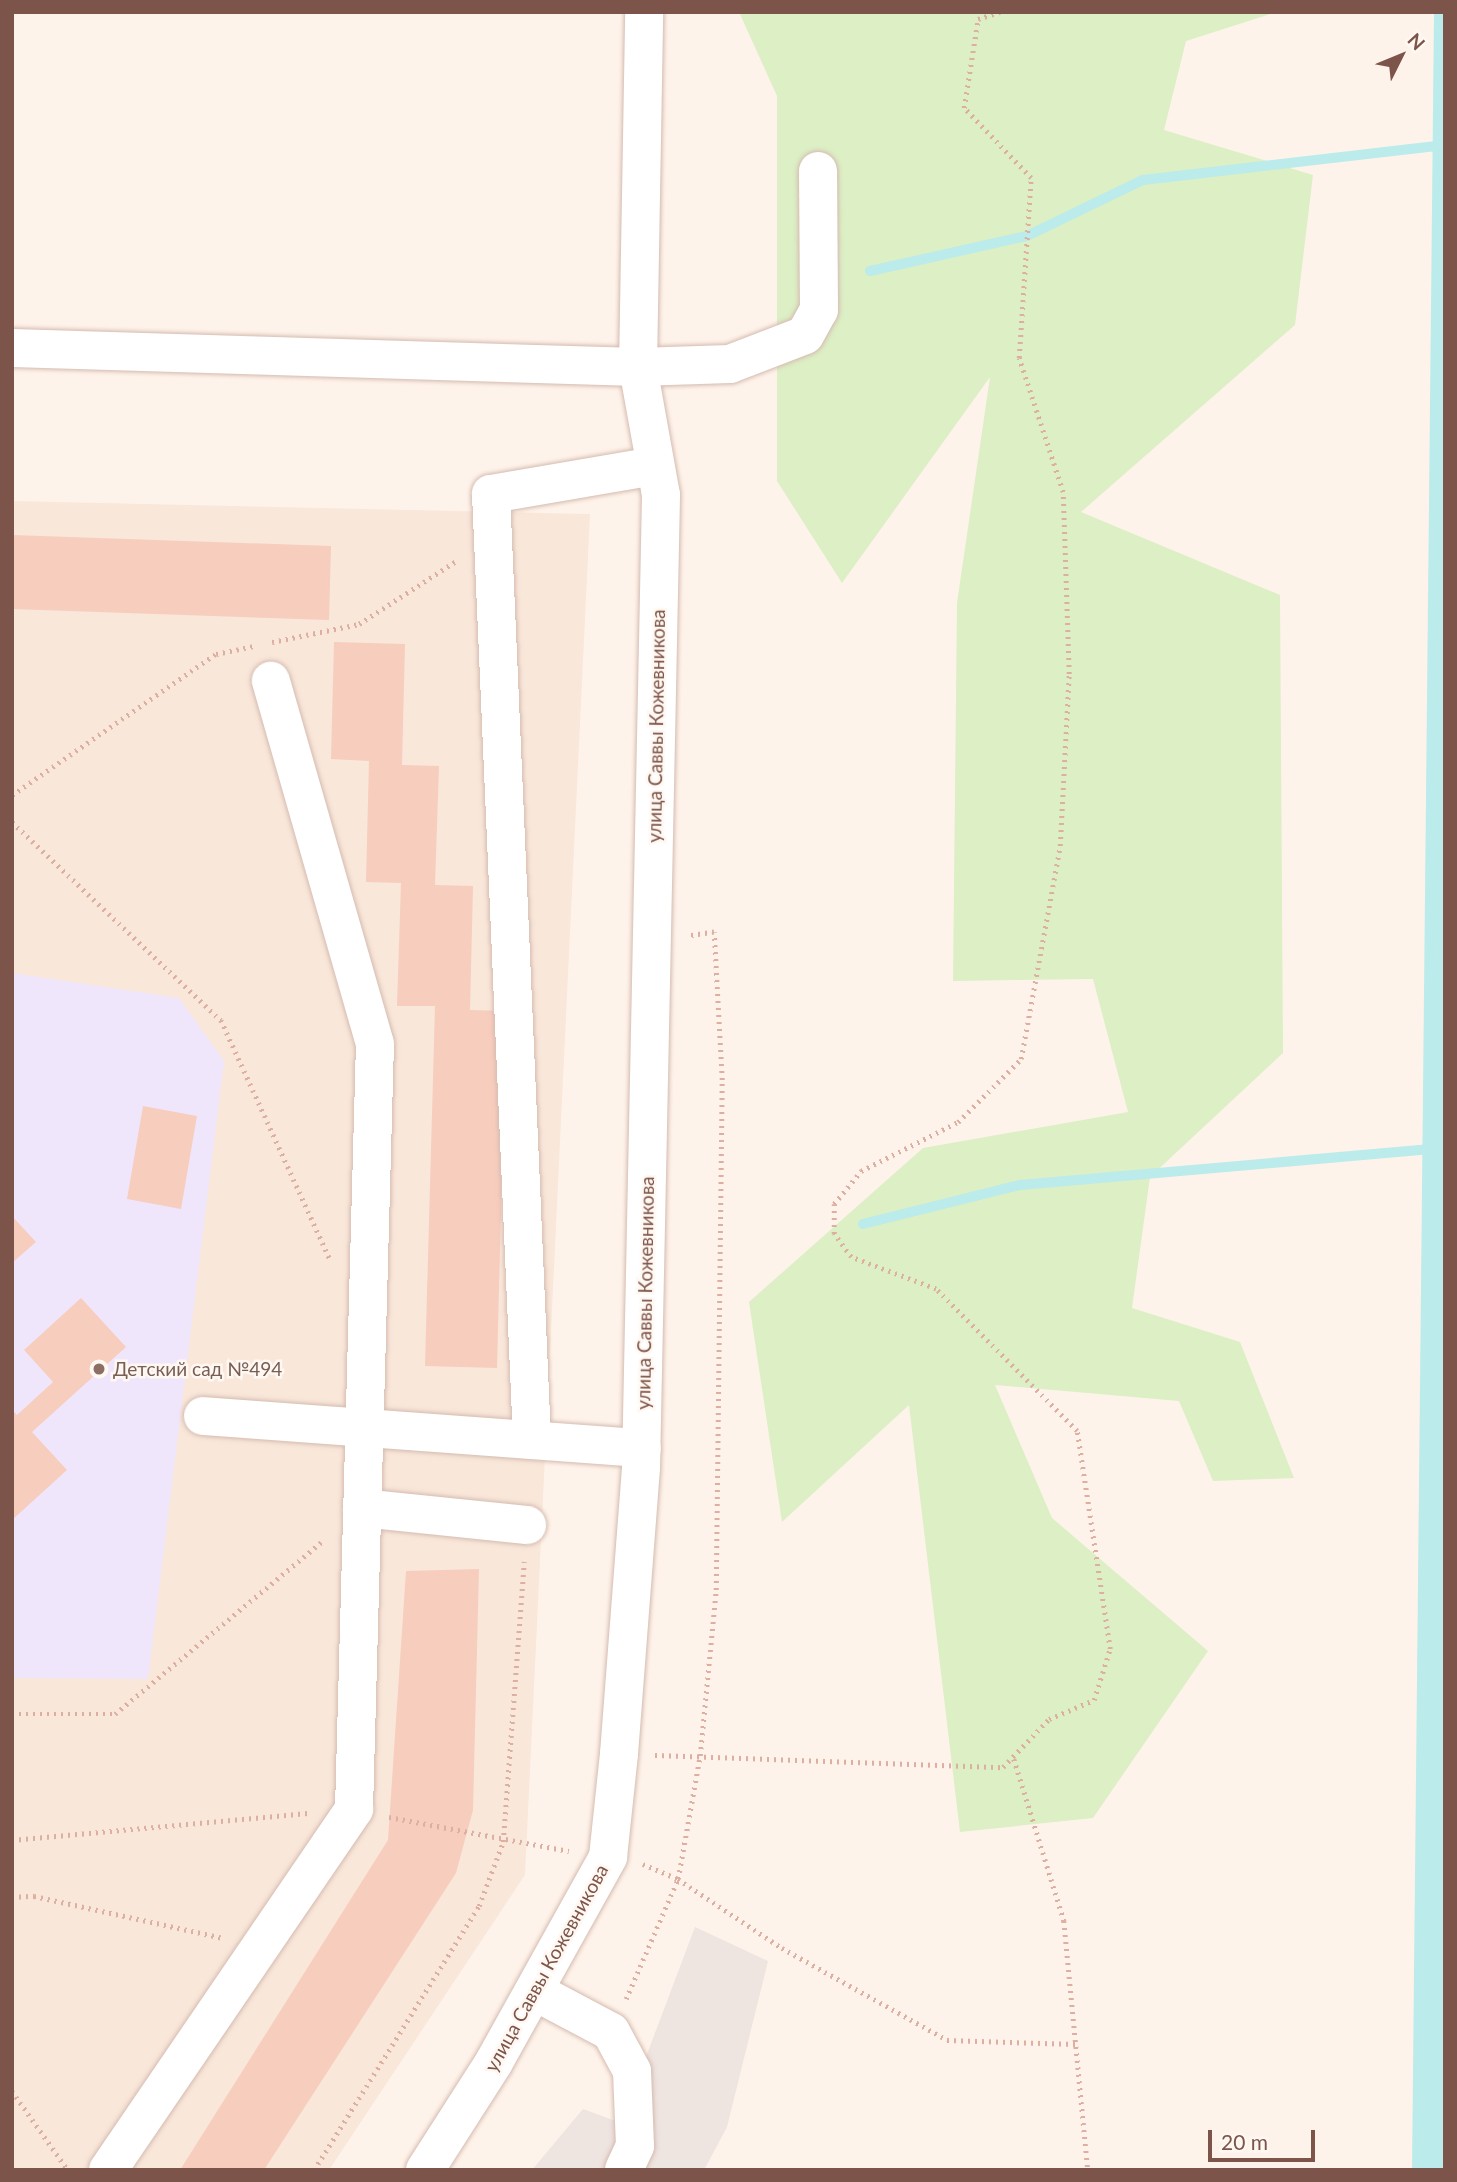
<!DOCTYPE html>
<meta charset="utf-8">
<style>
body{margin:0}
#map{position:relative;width:1457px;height:2182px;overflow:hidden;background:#fef3ea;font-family:Lato,sans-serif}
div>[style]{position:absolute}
.residential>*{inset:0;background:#f9e7da}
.industrial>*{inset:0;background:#eee4e0}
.education>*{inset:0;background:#f0e6fb}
.green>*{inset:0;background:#dcefc5}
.water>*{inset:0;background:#bbebeb}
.stream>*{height:10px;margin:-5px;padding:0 5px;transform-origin:5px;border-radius:5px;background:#bbebeb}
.building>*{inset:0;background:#f7cdbe}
.path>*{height:4.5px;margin-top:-2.25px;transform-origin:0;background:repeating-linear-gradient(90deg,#ddafa0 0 2px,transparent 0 7px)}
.roads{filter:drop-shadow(0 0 2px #d5bbb0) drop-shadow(0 0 2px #d5bbb0)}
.minor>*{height:38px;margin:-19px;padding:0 19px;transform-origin:19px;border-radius:19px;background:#fff}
.dots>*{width:19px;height:19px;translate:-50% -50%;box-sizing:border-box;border:4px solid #fff8f2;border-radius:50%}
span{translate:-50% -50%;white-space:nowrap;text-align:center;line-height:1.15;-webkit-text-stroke:5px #fff8f2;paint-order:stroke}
.street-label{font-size:19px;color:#7d5449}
.education-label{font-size:19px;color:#785e54}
.left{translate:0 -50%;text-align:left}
.frame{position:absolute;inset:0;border:14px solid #7d5449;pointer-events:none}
.north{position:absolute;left:1366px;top:21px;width:70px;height:70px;-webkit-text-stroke:5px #fff8f2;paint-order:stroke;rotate:47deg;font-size:19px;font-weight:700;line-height:28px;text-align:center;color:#7d5449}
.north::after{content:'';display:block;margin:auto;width:24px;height:32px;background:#7d5449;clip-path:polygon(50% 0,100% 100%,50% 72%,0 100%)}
.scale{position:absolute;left:1208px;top:2130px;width:107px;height:32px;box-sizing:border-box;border:4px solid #7d5449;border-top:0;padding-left:9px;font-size:21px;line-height:24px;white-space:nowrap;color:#7d5449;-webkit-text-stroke:5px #fff8f2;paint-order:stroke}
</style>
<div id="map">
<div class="residential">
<i style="clip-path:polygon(12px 501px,590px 514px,525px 1875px,329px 2170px,12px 2170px)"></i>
</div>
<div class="industrial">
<i style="clip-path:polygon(695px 1927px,768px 1961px,727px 2127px,704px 2170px,532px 2170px,583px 2109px,621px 2123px)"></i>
</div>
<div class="education">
<i style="clip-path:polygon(12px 973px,179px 998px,224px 1061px,148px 1679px,12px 1678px)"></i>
</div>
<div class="green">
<i style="clip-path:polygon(739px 12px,1277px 12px,1186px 41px,1164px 130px,1313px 175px,1295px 325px,1081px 512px,1280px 595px,1283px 1053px,1150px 1177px,1132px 1308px,1240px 1342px,1294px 1478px,1213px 1481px,1179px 1401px,995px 1385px,1052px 1518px,1208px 1651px,1093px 1818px,960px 1832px,909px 1405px,782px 1522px,749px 1302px,923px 1148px,1128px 1112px,1093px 979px,953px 981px,957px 603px,990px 377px,842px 583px,777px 481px,777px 96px)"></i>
</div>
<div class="water">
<i style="clip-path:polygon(1434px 12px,1445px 12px,1445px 2170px,1412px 2170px)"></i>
</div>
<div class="stream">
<i style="left:870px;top:271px;width:161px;rotate:-12.6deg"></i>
<i style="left:1027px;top:236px;width:129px;rotate:-25.8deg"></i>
<i style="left:1143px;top:180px;width:304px;rotate:-6.6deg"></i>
<i style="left:863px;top:1224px;width:162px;rotate:-14deg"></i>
<i style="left:1020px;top:1185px;width:427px;rotate:-5deg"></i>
</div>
<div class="building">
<i style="clip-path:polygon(12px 535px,331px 546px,329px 620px,12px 609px)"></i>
<i style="clip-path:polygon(334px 642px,405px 644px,402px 765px,439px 766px,435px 885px,473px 886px,470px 1010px,506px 1011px,497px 1368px,425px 1366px,435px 1006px,397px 1006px,401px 883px,366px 882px,369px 761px,331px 759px)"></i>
<i style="clip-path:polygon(143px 1106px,197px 1116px,181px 1209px,127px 1199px)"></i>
<i style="clip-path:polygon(12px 1216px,36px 1242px,12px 1263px)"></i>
<i style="clip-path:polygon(81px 1298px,126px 1347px,32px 1432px,67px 1470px,12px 1520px,12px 1410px,17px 1415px,53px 1382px,24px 1350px)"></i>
<i style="clip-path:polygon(479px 1569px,473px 1810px,456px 1873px,264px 2170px,180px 2170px,388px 1840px,406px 1571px)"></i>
</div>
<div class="path">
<i style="left:272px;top:642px;width:89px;rotate:-11.7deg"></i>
<i style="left:359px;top:624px;width:116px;rotate:-33deg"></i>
<i style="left:12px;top:795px;width:248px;rotate:-34.7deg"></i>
<i style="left:216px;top:654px;width:38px;rotate:-12deg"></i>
<i style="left:12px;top:822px;width:288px;rotate:43.5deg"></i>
<i style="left:221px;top:1020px;width:265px;rotate:65.5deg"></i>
<i style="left:12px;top:1714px;width:103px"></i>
<i style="left:115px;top:1714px;width:271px;rotate:-39.8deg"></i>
<i style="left:655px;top:1755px;width:348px;rotate:2deg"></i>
<i style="left:1003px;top:1767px;width:66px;rotate:-46.2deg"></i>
<i style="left:1049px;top:1719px;width:49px;rotate:-22.9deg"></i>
<i style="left:1094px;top:1700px;width:53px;rotate:-72.6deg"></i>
<i style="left:1110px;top:1649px;width:220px;rotate:-98.6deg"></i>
<i style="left:1077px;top:1431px;width:200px;rotate:-134.8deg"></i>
<i style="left:936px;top:1289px;width:91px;rotate:-159.4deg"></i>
<i style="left:851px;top:1257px;width:29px;rotate:-126deg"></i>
<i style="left:834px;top:1234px;width:30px;rotate:-90deg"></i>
<i style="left:834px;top:1204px;width:43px;rotate:-50.7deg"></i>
<i style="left:861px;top:1171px;width:109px;rotate:-26.8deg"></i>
<i style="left:958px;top:1122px;width:89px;rotate:-45deg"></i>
<i style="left:1021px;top:1059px;width:217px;rotate:-79.6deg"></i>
<i style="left:1060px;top:846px;width:172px;rotate:-87deg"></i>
<i style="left:1069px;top:674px;width:182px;rotate:-91.9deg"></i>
<i style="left:1063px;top:492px;width:141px;rotate:-108.2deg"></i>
<i style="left:1019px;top:358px;width:180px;rotate:-86.2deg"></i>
<i style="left:1031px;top:178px;width:97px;rotate:-133.7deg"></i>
<i style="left:964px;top:108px;width:90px;rotate:-81.1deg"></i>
<i style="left:978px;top:19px;width:23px;rotate:-18deg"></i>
<i style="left:1014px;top:1759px;width:170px;rotate:72.8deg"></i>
<i style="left:1064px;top:1921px;width:250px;rotate:84.5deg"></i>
<i style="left:389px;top:1817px;width:183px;rotate:10.7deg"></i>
<i style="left:12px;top:1840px;width:297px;rotate:-5.2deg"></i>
<i style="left:643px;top:1864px;width:38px;rotate:23deg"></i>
<i style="left:678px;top:1879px;width:125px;rotate:33.6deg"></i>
<i style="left:782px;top:1948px;width:189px;rotate:29.1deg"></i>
<i style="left:947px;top:2040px;width:129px;rotate:1.8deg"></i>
<i style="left:12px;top:1897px;width:22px;rotate:-3deg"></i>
<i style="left:34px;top:1896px;width:195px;rotate:12.5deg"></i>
<i style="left:626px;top:1999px;width:131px;rotate:-66.6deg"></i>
<i style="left:678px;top:1879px;width:125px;rotate:-79.9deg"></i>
<i style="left:700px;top:1756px;width:167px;rotate:-84.5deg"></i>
<i style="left:716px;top:1590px;width:510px;rotate:-89.33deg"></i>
<i style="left:722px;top:1080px;width:148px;rotate:-93.1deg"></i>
<i style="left:714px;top:932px;width:26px;rotate:171deg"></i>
<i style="left:12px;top:2091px;width:97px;rotate:54.7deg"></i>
<i style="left:314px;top:2170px;width:311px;rotate:-58deg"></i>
<i style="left:479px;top:1906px;width:68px;rotate:-69.4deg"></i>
<i style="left:503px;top:1842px;width:281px;rotate:-85.7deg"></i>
</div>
<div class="roads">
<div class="minor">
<i style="left:12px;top:348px;width:626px;rotate:1.74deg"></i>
<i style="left:638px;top:367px;width:92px;rotate:-1.9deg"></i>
<i style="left:730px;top:364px;width:80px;rotate:-21.1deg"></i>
<i style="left:805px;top:335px;width:29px;rotate:-61deg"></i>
<i style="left:819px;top:310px;width:139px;rotate:-90.4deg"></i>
<i style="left:203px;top:1416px;width:440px;rotate:4.2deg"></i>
<i style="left:532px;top:1440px;width:947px;rotate:-92.48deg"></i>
<i style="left:491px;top:494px;width:166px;rotate:-9.7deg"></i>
<i style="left:362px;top:1508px;width:166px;rotate:5.9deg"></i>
<i style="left:534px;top:1991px;width:87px;rotate:28deg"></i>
<i style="left:611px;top:2032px;width:44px;rotate:61.7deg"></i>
<i style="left:632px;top:2071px;width:75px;rotate:87.7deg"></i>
<i style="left:635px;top:2146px;width:26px;rotate:115deg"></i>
<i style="left:108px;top:2170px;width:437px;rotate:-55.7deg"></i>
<i style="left:354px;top:1809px;width:765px;rotate:-88.43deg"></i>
<i style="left:375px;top:1044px;width:378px;rotate:-106deg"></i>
<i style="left:425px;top:2170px;width:128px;rotate:-57.4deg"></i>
<i style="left:494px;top:2062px;width:235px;rotate:-60.9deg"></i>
<i style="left:608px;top:1857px;width:104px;rotate:-83.9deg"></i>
<i style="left:619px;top:1754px;width:288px;rotate:-85.6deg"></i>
<i style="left:641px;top:1467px;width:972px;rotate:-88.82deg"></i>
<i style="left:661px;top:495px;width:130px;rotate:-100.2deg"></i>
<i style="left:638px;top:367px;width:355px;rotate:-89deg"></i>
</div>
</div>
<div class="dots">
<i style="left:99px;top:1369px;background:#8d6e63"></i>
</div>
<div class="street-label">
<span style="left:656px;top:726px;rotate:-89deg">улица Саввы Кожевникова</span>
<span style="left:645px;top:1293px;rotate:-89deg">улица Саввы Кожевникова</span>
<span style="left:546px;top:1968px;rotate:-61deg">улица Саввы Кожевникова</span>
</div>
<div class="education-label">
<span class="left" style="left:113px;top:1369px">Детский сад №494</span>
</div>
<div class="frame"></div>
<div class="north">N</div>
<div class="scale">20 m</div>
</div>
